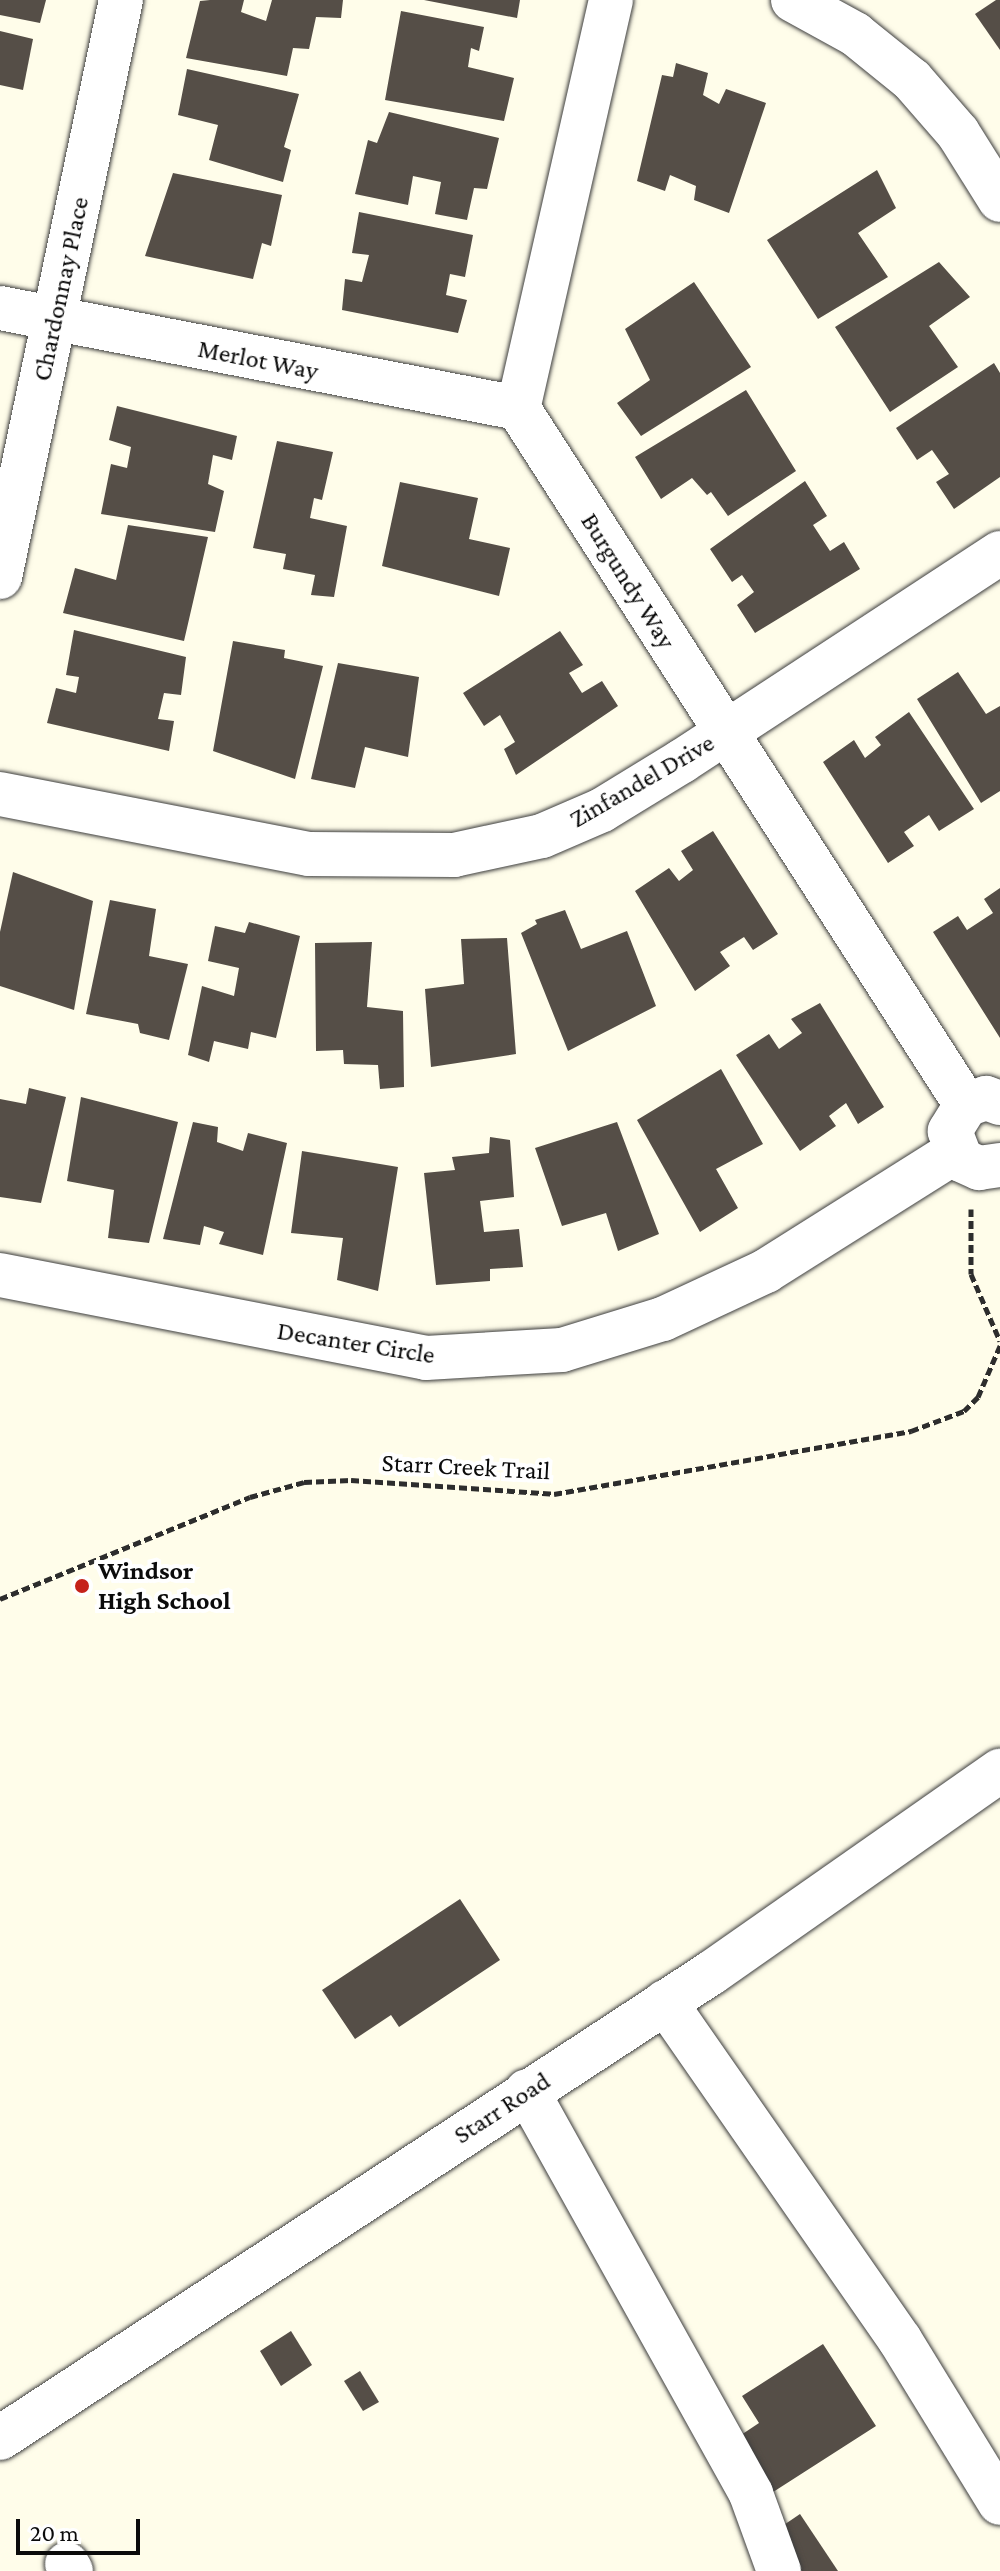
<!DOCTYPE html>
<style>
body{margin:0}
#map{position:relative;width:1000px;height:2571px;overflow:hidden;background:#fffdea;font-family:"Crimson Pro",serif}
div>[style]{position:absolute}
.building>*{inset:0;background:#554e47}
.path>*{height:5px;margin-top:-2.5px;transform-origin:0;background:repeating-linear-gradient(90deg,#2d2d2d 0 8px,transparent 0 12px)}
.roads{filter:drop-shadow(0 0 2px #3e3e3e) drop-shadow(0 0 2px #3e3e3e)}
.minor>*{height:44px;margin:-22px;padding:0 22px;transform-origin:22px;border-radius:22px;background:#fff}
.dots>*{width:22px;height:22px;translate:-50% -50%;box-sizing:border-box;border:4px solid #fff;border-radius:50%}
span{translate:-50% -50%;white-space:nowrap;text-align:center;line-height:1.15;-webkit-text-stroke:8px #fff;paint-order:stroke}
.street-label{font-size:26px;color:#0b0b0b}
.poi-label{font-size:26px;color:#0b0b0b;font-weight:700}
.left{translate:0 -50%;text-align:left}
.scale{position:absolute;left:16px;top:2519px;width:124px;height:36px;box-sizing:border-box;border:4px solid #0b0b0b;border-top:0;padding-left:10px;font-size:24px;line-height:28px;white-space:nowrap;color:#0b0b0b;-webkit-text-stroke:6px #fff;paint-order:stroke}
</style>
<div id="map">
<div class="building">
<i style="clip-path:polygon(0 0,46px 0,40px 23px,0 15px)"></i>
<i style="clip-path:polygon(210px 0,244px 0,241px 12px,266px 21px,272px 0,343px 0,341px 18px,316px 17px,309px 49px,293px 48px,287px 76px,186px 58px,200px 1px)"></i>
<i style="clip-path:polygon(424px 0,520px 0,517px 18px)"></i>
<i style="clip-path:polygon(996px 0,1000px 0,1000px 50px,975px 14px)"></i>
<i style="clip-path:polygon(401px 11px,484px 27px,479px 51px,471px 48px,468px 67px,514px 78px,504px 121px,385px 100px)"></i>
<i style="clip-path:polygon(0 31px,33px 39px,23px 90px,0 85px)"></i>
<i style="clip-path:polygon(676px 63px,708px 73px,703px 95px,719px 104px,726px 89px,766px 103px,729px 213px,694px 200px,696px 186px,670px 175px,665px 191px,637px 181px,662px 75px,673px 77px)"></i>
<i style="clip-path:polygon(187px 69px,299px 94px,284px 147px,291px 150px,283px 182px,209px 160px,218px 125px,178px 115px)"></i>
<i style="clip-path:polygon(389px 112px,499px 138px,487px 189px,474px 188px,467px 220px,435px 214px,441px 182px,413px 176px,408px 205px,355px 194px,368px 140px,377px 143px)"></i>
<i style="clip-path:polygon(877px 170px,896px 208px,858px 233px,888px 277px,818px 319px,767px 240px)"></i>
<i style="clip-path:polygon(173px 173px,282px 195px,271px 246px,262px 243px,253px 279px,145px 256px)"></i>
<i style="clip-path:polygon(359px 212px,473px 235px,465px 277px,450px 274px,446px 295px,467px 300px,458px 333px,342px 310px,345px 279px,362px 282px,369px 255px,352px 253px)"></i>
<i style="clip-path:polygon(939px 262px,970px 297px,929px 326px,958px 367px,890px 412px,835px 327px)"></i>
<i style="clip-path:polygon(694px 282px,751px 367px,641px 436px,617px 403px,650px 380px,625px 329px)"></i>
<i style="clip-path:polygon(994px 363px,1000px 373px,1000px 477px,954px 509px,936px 482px,949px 474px,932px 450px,917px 460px,896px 428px)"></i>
<i style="clip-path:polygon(746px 390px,796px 471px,728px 516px,711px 492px,707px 495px,692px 478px,661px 499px,635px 457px)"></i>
<i style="clip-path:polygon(117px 406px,237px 436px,232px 460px,213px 455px,208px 484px,224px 491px,215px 532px,101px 514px,111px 464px,127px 468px,131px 447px,109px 440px)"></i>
<i style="clip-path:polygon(277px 441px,333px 452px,322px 500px,314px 498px,310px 518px,347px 526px,334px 597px,311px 595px,315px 575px,283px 569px,286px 554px,253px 548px)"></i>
<i style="clip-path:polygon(805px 481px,827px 516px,813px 525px,830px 551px,844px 542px,860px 569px,755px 633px,737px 605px,754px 592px,742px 575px,732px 582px,710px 549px)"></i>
<i style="clip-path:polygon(400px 482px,478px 498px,469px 539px,510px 548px,499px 596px,382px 566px)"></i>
<i style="clip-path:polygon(128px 525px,208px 537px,184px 641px,63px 613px,75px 568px,116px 580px)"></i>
<i style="clip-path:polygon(74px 630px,186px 657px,181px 695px,164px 693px,158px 719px,174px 721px,169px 751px,47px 723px,56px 688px,76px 693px,79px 677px,66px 675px)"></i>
<i style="clip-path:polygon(560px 631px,583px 665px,569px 673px,582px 693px,602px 681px,618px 706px,516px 775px,504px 749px,515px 742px,500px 715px,484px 726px,463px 693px)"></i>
<i style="clip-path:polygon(233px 641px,285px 650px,284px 658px,323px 666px,295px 779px,213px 751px)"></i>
<i style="clip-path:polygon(338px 663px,419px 677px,408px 757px,365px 747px,355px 788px,311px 779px)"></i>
<i style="clip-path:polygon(958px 672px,986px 714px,1000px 706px,1000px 791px,981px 803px,917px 699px)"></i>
<i style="clip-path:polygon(909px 712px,974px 809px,939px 831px,929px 815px,904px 832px,914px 846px,888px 863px,823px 762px,854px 740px,865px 758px,881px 745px,875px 737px)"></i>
<i style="clip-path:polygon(713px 831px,778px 934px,753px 950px,744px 937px,720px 952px,730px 966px,695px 991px,635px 891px,669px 868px,679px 881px,693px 870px,681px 851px)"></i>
<i style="clip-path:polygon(13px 872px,93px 901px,74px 1010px,0 986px,0 932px)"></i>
<i style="clip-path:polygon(1000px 888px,1000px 1038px,933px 932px,958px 916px,967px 930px,993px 913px,984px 899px)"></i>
<i style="clip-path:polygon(110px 900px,156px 909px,149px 956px,188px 964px,169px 1040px,140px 1033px,138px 1024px,86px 1014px)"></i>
<i style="clip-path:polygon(565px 910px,581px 949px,627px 931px,656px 1006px,568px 1051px,521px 933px,537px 924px,535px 920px)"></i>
<i style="clip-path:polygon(249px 922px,300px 936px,276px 1038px,251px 1032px,248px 1049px,214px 1041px,209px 1062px,188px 1055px,202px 986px,234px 996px,239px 968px,208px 961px,215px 926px,245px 933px)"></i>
<i style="clip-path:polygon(507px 938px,516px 1054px,431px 1067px,425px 989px,464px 984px,461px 939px)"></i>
<i style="clip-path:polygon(372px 942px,367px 1007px,403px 1011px,404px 1087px,380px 1089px,378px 1065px,344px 1064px,343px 1050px,316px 1051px,315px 943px)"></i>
<i style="clip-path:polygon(820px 1003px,884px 1107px,858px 1124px,846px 1103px,829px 1116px,836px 1126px,800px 1151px,736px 1055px,769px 1034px,779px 1049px,802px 1033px,791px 1019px)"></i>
<i style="clip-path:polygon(721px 1069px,763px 1144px,716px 1169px,738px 1208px,700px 1232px,637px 1120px)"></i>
<i style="clip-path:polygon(29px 1088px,66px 1097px,41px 1203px,0 1197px,0 1099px,26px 1104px)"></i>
<i style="clip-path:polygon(81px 1097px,178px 1122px,149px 1243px,108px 1238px,114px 1190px,67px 1181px)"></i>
<i style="clip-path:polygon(193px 1122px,218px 1127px,217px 1142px,243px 1151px,248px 1133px,287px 1143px,263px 1255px,219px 1244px,224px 1232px,204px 1226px,200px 1245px,163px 1239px)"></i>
<i style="clip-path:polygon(617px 1122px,659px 1234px,618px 1251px,606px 1213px,562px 1226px,535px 1148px)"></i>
<i style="clip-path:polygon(490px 1137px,510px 1140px,514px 1197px,480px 1201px,484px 1232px,519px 1229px,523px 1267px,490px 1269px,490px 1281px,436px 1285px,424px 1173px,455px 1170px,452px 1157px,489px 1153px)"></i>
<i style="clip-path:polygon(302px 1151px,398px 1167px,378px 1291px,337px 1280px,343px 1238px,291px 1233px)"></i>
<i style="clip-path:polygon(460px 1899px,500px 1960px,399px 2027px,391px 2015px,355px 2039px,322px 1990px)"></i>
<i style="clip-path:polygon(291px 2331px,312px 2365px,281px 2386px,260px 2351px)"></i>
<i style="clip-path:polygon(823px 2344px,876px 2426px,770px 2494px,735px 2439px,759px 2423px,742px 2396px)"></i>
<i style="clip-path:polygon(360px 2371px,379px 2402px,363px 2411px,344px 2381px)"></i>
<i style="clip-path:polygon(800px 2514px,838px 2571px,797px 2571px,772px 2533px)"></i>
</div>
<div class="path">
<i style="left:971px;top:1209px;width:65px;rotate:90deg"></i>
<i style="left:971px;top:1274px;width:73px;rotate:66.6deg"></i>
<i style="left:0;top:1599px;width:270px;rotate:-22.2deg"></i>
<i style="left:250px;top:1497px;width:56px;rotate:-15.5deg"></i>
<i style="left:304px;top:1482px;width:47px;rotate:-2.4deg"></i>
<i style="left:351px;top:1480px;width:203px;rotate:3.9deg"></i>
<i style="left:554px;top:1494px;width:363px;rotate:-10deg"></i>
<i style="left:911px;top:1431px;width:57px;rotate:-20.7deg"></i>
<i style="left:964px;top:1411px;width:20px;rotate:-45deg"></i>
<i style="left:978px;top:1397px;width:56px;rotate:-66.7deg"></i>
</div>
<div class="roads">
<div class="minor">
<i style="left:611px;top:0;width:418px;rotate:102.8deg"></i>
<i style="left:518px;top:408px;width:829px;rotate:57.27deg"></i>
<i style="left:793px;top:0;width:71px;rotate:28.7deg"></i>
<i style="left:855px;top:34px;width:73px;rotate:38.9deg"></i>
<i style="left:912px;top:80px;width:70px;rotate:49deg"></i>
<i style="left:958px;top:133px;width:79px;rotate:57.9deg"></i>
<i style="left:0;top:308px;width:528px;rotate:10.93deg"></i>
<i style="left:0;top:577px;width:590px;rotate:-78.16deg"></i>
<i style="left:0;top:794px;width:315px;rotate:11deg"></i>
<i style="left:309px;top:854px;width:145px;rotate:0.4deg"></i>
<i style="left:454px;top:855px;width:90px;rotate:-12.2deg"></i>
<i style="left:542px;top:836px;width:65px;rotate:-23.4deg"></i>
<i style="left:602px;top:810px;width:94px;rotate:-31.5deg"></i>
<i style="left:682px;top:761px;width:380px;rotate:-33.2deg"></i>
<i style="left:1000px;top:1103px;width:15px;rotate:-160deg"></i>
<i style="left:986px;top:1098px;width:21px;rotate:161deg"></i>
<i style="left:966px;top:1105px;width:31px;rotate:122deg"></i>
<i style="left:950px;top:1131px;width:31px;rotate:69deg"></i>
<i style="left:961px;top:1160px;width:20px;rotate:24deg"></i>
<i style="left:979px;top:1168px;width:21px;rotate:-8deg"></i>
<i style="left:0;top:1275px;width:434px;rotate:11deg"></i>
<i style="left:426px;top:1358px;width:136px;rotate:-3.4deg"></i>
<i style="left:562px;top:1350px;width:106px;rotate:-17.1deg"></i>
<i style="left:663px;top:1319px;width:114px;rotate:-25deg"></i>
<i style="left:766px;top:1271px;width:223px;rotate:-32.2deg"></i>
<i style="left:665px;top:2002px;width:412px;rotate:55.2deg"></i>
<i style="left:900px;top:2340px;width:191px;rotate:58.5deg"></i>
<i style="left:527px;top:2091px;width:461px;rotate:60.9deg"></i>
<i style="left:751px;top:2494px;width:82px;rotate:70deg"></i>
<i style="left:0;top:2438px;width:850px;rotate:-33.19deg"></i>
<i style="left:711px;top:1973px;width:353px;rotate:-35deg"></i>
<i style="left:67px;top:2564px;width:8px;rotate:60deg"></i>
</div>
</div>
<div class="dots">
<i style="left:82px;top:1586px;background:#c5221a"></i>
</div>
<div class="street-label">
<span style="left:61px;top:289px;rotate:-78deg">Chardonnay Place</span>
<span style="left:258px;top:360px;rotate:11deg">Merlot Way</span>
<span style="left:628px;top:581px;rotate:58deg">Burgundy Way</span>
<span style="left:642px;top:781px;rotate:-30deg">Zinfandel Drive</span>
<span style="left:356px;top:1343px;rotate:9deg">Decanter Circle</span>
<span style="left:466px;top:1467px;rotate:3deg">Starr Creek Trail</span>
<span style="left:502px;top:2108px;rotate:-33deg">Starr Road</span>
</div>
<div class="poi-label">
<span class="left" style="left:98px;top:1586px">Windsor<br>High School</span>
</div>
<div class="scale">20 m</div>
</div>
